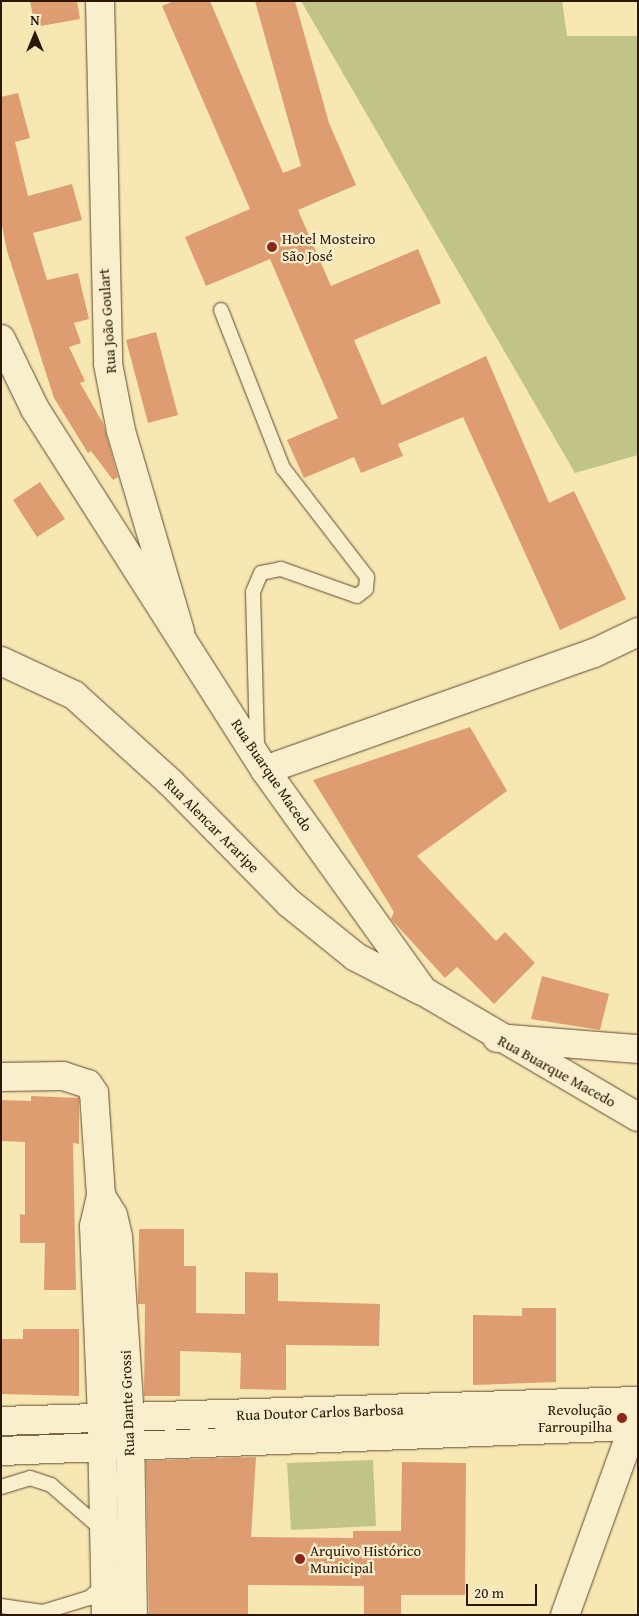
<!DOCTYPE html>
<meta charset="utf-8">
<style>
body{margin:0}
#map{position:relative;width:639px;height:1616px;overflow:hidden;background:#f7e7b2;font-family:"Gentium Book Plus",serif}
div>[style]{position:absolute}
.green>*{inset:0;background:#c1c489}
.building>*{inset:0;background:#de9d70}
.roads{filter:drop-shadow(0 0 1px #604a30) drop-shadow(0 0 1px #604a30)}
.lane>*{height:14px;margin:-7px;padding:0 7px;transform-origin:7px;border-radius:7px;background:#faefcd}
.street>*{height:28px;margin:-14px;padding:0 14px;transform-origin:14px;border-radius:14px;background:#faefcd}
.secondary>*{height:28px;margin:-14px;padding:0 14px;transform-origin:14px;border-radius:14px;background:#faefcd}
.dots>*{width:14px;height:14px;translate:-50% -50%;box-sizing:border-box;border:2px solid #faefcd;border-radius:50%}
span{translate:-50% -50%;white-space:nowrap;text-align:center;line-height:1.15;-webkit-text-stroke:4.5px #faefcd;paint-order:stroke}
.poi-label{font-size:15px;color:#2e1604}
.left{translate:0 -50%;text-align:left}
.right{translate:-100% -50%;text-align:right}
.street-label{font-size:15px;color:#2e1604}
.frame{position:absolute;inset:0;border:2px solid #2e1604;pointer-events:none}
.north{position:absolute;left:10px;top:10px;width:50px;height:50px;-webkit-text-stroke:4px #faefcd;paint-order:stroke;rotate:0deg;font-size:14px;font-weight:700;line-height:20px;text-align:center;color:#2e1604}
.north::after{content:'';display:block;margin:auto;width:18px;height:22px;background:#2e1604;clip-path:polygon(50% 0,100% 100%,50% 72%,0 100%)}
.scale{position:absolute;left:466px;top:1584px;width:71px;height:22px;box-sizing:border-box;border:2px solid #2e1604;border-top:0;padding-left:6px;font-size:15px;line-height:18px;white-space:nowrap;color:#2e1604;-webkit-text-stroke:4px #faefcd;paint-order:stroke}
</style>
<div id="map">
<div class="green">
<i style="clip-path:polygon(301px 1px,562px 1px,567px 36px,638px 36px,638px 455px,575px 473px)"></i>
<i style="clip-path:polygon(373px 1460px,376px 1526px,291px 1530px,287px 1463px)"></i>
</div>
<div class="building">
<i style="clip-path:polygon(30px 1px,77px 1px,80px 19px,35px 27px)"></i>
<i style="clip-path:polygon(174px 1px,210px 1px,283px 173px,301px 166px,255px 1px,295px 1px,329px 123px,356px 185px,298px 210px,331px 286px,418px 249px,441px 303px,354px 340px,382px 405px,486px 356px,549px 503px,574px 491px,626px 599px,560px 630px,463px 417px,398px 444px,403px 456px,361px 473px,354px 457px,304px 478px,287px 440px,338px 418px,270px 259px,206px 286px,185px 237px,250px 209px,162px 6px)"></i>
<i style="clip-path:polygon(18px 93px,30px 138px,15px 142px,28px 196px,72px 184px,82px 220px,33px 233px,47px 280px,78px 273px,89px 319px,74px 323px,81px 343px,69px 347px,85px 381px,80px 383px,103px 423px,118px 477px,113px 480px,91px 451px,88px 453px,54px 398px,7px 251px,1px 220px,1px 97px)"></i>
<i style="clip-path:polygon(156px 332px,178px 415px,148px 423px,126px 340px)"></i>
<i style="clip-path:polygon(40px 482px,65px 519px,37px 537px,13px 500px)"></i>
<i style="clip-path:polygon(470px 727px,507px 791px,417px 856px,496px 941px,505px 932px,535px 963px,494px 1004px,457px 967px,445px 978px,391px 919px,394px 912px,313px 780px)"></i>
<i style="clip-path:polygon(542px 976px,609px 994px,600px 1030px,531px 1019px)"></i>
<i style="clip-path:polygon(31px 1096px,79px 1098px,79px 1144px,73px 1143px,76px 1290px,44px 1290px,45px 1243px,20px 1243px,20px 1214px,25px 1215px,25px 1142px,1px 1141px,1px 1100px,31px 1101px)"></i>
<i style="clip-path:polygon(139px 1229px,184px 1229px,184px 1266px,196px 1266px,196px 1313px,245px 1314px,245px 1272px,278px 1273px,278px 1301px,380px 1304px,379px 1346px,286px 1345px,286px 1390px,240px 1389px,241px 1353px,180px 1351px,180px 1396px,144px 1396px,145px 1304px,138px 1304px)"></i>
<i style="clip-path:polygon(522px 1308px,556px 1308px,556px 1382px,473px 1385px,473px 1315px,522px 1316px)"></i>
<i style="clip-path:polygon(23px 1329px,79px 1329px,79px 1396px,1px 1394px,1px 1339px,23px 1339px)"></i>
<i style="clip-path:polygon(256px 1457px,251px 1537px,353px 1538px,353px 1531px,401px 1531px,402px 1462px,466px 1463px,465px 1595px,401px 1595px,401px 1615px,364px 1615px,364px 1586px,248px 1585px,248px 1614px,149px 1614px,146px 1461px)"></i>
</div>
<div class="roads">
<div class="lane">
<i style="left:221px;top:310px;width:170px;rotate:68.6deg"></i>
<i style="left:283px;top:468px;width:138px;rotate:52.4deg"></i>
<i style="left:367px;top:577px;width:12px;rotate:95deg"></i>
<i style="left:366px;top:589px;width:11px;rotate:142deg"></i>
<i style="left:357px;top:596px;width:81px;rotate:-160.4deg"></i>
<i style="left:281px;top:569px;width:20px;rotate:169deg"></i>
<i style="left:261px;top:573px;width:21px;rotate:113deg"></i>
<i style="left:253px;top:592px;width:158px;rotate:88.5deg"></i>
<i style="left:1px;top:1487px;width:30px;rotate:-17deg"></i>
<i style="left:30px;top:1478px;width:22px;rotate:18deg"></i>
<i style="left:51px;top:1485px;width:70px;rotate:41deg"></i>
<i style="left:1px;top:1606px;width:42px;rotate:8.1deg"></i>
<i style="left:43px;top:1612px;width:48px;rotate:-16.9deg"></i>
<i style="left:89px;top:1598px;width:21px;rotate:-39deg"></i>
</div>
<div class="street">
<i style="left:100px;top:1px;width:363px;rotate:88.7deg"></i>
<i style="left:108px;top:364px;width:68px;rotate:79deg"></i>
<i style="left:121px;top:431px;width:209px;rotate:73.6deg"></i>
<i style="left:265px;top:770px;width:349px;rotate:-19.6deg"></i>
<i style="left:594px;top:653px;width:49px;rotate:-25.5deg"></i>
<i style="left:497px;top:1038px;width:141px;rotate:4.5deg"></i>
<i style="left:1px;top:1077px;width:62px;rotate:-0.9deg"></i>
<i style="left:63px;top:1076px;width:26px;rotate:18deg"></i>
<i style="left:88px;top:1084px;width:11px;rotate:56deg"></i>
<i style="left:94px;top:1093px;width:103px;rotate:86.1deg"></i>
<i style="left:101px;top:1196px;width:31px;rotate:103deg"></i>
<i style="left:94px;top:1226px;width:192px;rotate:87.6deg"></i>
<i style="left:101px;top:1196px;width:22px;rotate:58deg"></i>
<i style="left:113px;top:1215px;width:23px;rotate:77deg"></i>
<i style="left:118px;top:1237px;width:181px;rotate:86.2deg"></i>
</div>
<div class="secondary">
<i style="left:1px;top:339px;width:78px;rotate:64.1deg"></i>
<i style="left:35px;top:409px;width:428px;rotate:57.5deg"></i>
<i style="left:265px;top:770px;width:272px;rotate:54.4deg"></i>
<i style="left:423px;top:991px;width:249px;rotate:30.4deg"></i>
<i style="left:1px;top:661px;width:81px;rotate:25deg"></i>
<i style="left:74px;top:695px;width:130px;rotate:42.2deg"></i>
<i style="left:170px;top:782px;width:170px;rotate:45.5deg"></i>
<i style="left:289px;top:903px;width:86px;rotate:38.9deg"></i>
<i style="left:356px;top:957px;width:72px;rotate:27.3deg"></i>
<i style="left:1px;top:1421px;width:637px;rotate:-1.8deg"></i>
<i style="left:102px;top:1429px;width:186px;rotate:88.8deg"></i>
<i style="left:130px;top:1429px;width:186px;rotate:89.1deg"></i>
<i style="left:1px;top:1451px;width:631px;rotate:-2.27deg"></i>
<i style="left:565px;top:1615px;width:215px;rotate:-70.1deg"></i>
</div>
</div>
<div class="dots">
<i style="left:272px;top:247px;background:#8f2418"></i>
<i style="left:622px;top:1418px;background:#8f2418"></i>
<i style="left:300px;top:1559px;background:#8f2418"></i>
</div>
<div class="poi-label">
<span class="left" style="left:282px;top:247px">Hotel Mosteiro<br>São José</span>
<span class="right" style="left:612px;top:1418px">Revolução<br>Farroupilha</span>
<span class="left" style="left:310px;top:1559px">Arquivo Histórico<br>Municipal</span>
</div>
<div class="street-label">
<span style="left:107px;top:321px;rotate:-94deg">Rua João Goulart</span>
<span style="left:272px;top:775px;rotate:56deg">Rua Buarque Macedo</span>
<span style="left:212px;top:825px;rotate:45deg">Rua Alencar Araripe</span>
<span style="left:557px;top:1071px;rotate:29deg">Rua Buarque Macedo</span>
<span style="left:127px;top:1403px;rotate:-92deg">Rua Dante Grossi</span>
<span style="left:320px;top:1412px;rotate:-2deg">Rua Doutor Carlos Barbosa</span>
</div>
<div class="frame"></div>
<div class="north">N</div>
<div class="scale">20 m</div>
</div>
